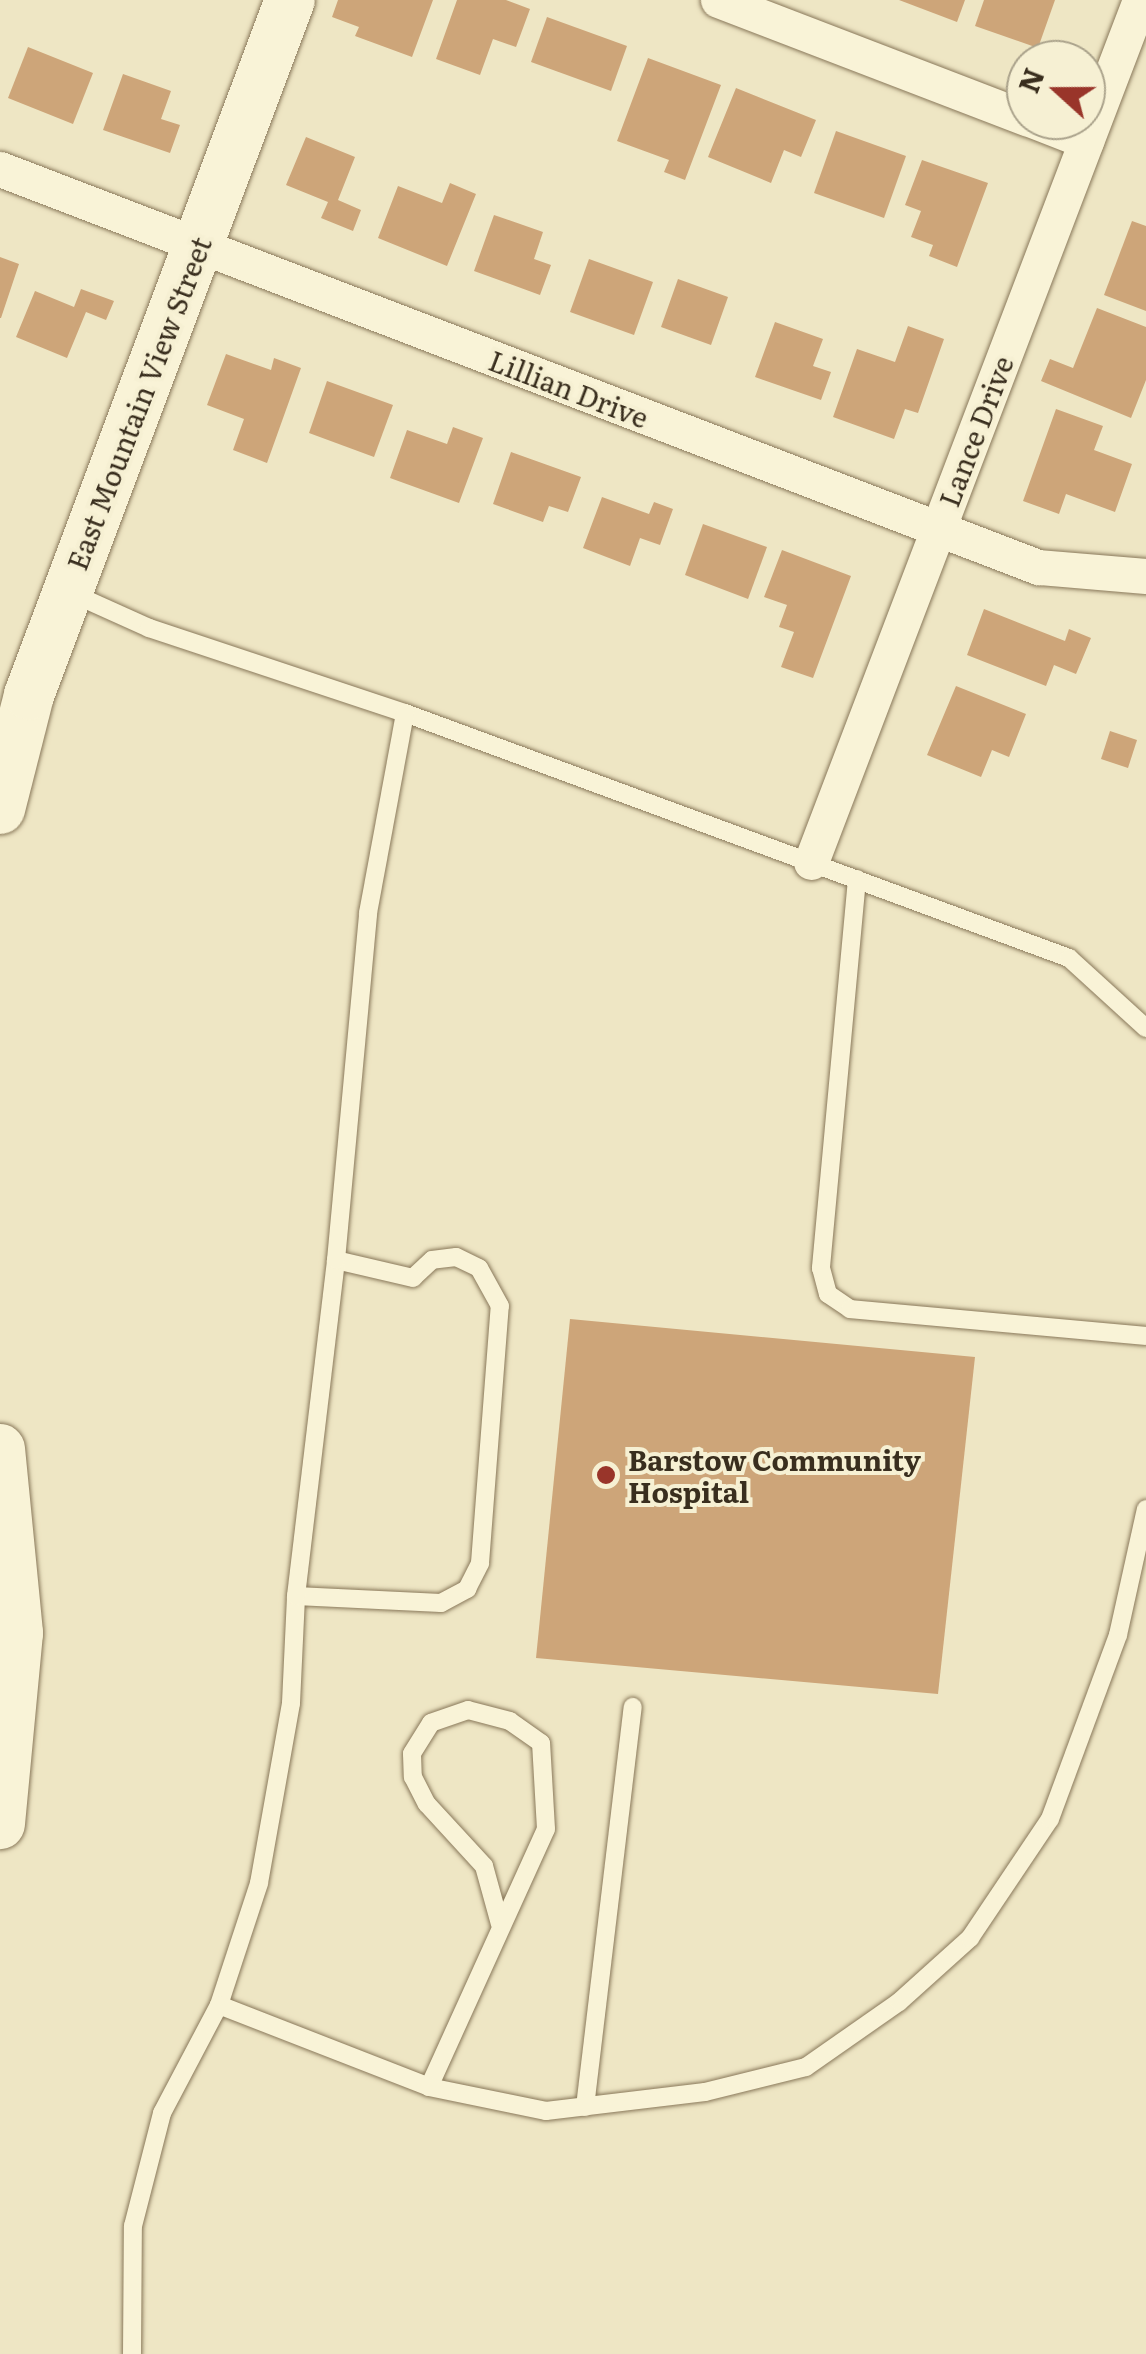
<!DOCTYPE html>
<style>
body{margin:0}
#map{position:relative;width:1146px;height:2354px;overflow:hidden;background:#eee6c4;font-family:Literata,serif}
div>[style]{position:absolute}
.building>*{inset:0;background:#cda579}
.roads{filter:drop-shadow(0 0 2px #89785a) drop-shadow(0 0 2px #89785a)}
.lane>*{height:18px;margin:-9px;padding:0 9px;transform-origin:9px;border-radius:9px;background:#f9f3d7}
.street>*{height:35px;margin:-17.5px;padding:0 17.5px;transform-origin:17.5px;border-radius:17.5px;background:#f9f3d7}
.secondary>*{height:50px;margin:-25px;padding:0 25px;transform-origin:25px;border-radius:25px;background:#f9f3d7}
.dots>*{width:28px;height:28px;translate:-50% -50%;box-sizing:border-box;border:5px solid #f6f0d3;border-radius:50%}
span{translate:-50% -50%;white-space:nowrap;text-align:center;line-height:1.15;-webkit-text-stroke:8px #f6f0d3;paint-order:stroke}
.street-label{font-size:28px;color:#392e1e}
.poi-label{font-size:28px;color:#392e1e;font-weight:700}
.left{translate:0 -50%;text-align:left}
.north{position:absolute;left:1006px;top:40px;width:100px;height:100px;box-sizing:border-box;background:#f6f0d3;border:2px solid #aaa28b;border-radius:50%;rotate:291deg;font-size:28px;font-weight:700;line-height:40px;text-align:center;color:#392e1e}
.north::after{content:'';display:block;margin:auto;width:35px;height:45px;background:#99352a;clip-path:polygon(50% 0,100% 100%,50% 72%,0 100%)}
</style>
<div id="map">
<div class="building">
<i style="clip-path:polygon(338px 0,433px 0,412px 57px,355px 36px,359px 27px,332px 17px)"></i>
<i style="clip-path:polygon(457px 0,506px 0,530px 9px,516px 47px,493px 39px,480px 75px,436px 59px)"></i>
<i style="clip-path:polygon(899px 0,965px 0,957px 22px)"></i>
<i style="clip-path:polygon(984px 0,1055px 0,1038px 48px,975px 26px)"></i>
<i style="clip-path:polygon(547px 17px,627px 46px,611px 91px,531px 62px)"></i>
<i style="clip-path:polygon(28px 47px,93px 73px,73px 124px,8px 98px)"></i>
<i style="clip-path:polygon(648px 58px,721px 85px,685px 180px,664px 172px,669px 160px,617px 141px)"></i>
<i style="clip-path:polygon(123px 74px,171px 91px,161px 119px,180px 125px,170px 153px,103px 130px)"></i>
<i style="clip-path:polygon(736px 88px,816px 120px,801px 157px,784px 150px,771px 183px,708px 157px)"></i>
<i style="clip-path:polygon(836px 131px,906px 156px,884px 218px,814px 193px)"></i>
<i style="clip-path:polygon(306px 137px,355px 157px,338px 200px,361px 210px,353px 231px,321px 218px,328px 202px,286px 185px)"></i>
<i style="clip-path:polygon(922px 160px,988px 183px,957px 267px,929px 256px,933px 245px,911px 237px,921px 211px,905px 205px)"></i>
<i style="clip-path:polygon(450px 183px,476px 194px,447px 266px,378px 238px,398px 186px,442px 203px)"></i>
<i style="clip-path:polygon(494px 215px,543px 232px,534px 259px,551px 265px,540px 295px,474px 271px)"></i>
<i style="clip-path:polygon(1132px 221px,1146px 226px,1146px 311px,1104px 295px)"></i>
<i style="clip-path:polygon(0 257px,19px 264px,1px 318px,0 318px)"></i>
<i style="clip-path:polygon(589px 259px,653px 282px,634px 335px,570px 312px)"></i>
<i style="clip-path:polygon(678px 279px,728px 297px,711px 345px,661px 327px)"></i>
<i style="clip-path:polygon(81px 289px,114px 301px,106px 320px,86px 312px,67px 358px,16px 337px,35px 291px,74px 307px)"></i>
<i style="clip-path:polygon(1097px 308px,1146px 327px,1146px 380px,1131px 418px,1041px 381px,1050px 359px,1073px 368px)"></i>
<i style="clip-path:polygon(775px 322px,823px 339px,813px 366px,831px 372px,821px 400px,755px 377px)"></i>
<i style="clip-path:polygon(908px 326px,944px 339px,918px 413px,905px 409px,894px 439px,833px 417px,857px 349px,895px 362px)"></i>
<i style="clip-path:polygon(226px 354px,271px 370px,274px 358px,301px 368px,267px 463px,233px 450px,244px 419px,207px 405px)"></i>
<i style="clip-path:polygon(327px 381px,393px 405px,374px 457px,309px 433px)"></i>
<i style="clip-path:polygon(1056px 409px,1103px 426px,1094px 450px,1132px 464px,1115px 512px,1066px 494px,1059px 514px,1023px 501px)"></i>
<i style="clip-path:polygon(453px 427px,483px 438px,459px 503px,390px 478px,407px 430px,447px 444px)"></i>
<i style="clip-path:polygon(511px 452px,581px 477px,568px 512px,549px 506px,543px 522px,493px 504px)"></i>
<i style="clip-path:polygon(602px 497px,649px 514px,654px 502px,673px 509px,660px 545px,640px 538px,630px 566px,583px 548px)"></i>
<i style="clip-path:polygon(703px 524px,767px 547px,748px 599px,685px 575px)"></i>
<i style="clip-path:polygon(782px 550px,851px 576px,813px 678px,781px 667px,794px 632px,779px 627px,787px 605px,764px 597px)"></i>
<i style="clip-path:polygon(984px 609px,1065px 641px,1069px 629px,1091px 638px,1076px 674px,1054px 665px,1046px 686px,967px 655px)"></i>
<i style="clip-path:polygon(956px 686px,1026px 714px,1009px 757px,992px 750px,981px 777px,927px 755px)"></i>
<i style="clip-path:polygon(1110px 731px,1137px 740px,1128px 768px,1101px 759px)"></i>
<i style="clip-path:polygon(570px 1319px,975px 1357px,938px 1694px,536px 1658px)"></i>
</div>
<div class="roads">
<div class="lane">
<i style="left:69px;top:592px;width:88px;rotate:24.2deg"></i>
<i style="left:149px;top:628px;width:270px;rotate:18.4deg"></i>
<i style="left:405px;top:713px;width:708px;rotate:20.25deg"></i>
<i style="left:1069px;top:958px;width:104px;rotate:42.3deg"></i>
<i style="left:857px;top:879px;width:391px;rotate:95.3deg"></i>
<i style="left:821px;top:1268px;width:27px;rotate:75deg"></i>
<i style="left:828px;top:1294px;width:27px;rotate:34deg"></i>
<i style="left:850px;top:1309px;width:297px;rotate:5.2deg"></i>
<i style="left:296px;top:1596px;width:145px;rotate:2.8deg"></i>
<i style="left:441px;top:1603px;width:30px;rotate:-28deg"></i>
<i style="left:467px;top:1589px;width:29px;rotate:-63deg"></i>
<i style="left:480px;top:1563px;width:258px;rotate:-85.6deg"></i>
<i style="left:500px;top:1306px;width:43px;rotate:-118.9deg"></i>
<i style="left:479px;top:1268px;width:25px;rotate:-154deg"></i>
<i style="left:456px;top:1257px;width:24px;rotate:173deg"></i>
<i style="left:432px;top:1260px;width:26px;rotate:137deg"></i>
<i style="left:413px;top:1278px;width:79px;rotate:-166.8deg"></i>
<i style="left:219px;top:2005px;width:128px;rotate:-71.8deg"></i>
<i style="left:259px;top:1883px;width:183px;rotate:-79.9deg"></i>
<i style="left:291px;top:1703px;width:107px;rotate:-87.3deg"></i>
<i style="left:296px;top:1596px;width:338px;rotate:-83.2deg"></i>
<i style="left:336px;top:1260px;width:348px;rotate:-84.7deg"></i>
<i style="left:368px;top:913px;width:203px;rotate:-79.5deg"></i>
<i style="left:429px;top:2087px;width:283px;rotate:-65.6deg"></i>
<i style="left:546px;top:1829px;width:86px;rotate:-93.3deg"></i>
<i style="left:541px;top:1743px;width:38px;rotate:-145deg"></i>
<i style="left:510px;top:1721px;width:43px;rotate:-165.3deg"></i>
<i style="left:468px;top:1710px;width:39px;rotate:161deg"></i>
<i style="left:431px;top:1723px;width:36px;rotate:122deg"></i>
<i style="left:412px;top:1754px;width:23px;rotate:88deg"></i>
<i style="left:413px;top:1777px;width:30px;rotate:63deg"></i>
<i style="left:427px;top:1804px;width:84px;rotate:47.4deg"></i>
<i style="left:484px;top:1866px;width:60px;rotate:74.6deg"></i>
<i style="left:585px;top:2107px;width:403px;rotate:-83.2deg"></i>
<i style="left:132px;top:2354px;width:128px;rotate:-89.6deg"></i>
<i style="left:133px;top:2226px;width:117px;rotate:-75.6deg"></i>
<i style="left:162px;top:2113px;width:122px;rotate:-62.2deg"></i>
<i style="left:219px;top:2005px;width:225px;rotate:21.3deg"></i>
<i style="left:429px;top:2087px;width:119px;rotate:11.6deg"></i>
<i style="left:546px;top:2111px;width:160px;rotate:-6.8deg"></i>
<i style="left:705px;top:2092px;width:104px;rotate:-13.9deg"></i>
<i style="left:806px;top:2067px;width:113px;rotate:-35deg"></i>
<i style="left:899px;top:2002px;width:96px;rotate:-42deg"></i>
<i style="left:970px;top:1938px;width:143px;rotate:-56.1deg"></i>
<i style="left:1050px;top:1819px;width:196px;rotate:-69.7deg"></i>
<i style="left:1118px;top:1635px;width:129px;rotate:-77.5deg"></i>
</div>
<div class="street">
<i style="left:718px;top:0;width:330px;rotate:21deg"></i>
<i style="left:1032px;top:120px;width:58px;rotate:21.3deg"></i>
<i style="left:0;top:169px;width:1112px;rotate:20.98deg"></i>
<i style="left:1038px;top:567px;width:108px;rotate:4.8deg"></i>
<i style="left:811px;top:862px;width:923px;rotate:-69.11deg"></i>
</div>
<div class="secondary">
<i style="left:0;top:809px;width:118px;rotate:-75.7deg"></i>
<i style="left:29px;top:695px;width:742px;rotate:-69.42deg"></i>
<i style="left:0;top:1449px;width:185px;rotate:84.4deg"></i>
<i style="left:18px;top:1633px;width:192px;rotate:95.4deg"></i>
</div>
</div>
<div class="dots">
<i style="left:606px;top:1475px;background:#99352a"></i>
</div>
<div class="street-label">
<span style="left:569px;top:388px;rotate:21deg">Lillian Drive</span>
<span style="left:138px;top:403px;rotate:-69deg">East Mountain View Street</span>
<span style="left:975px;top:431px;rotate:-69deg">Lance Drive</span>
</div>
<div class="poi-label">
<span class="left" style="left:628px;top:1475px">Barstow Community<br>Hospital</span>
</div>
<div class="north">N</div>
</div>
